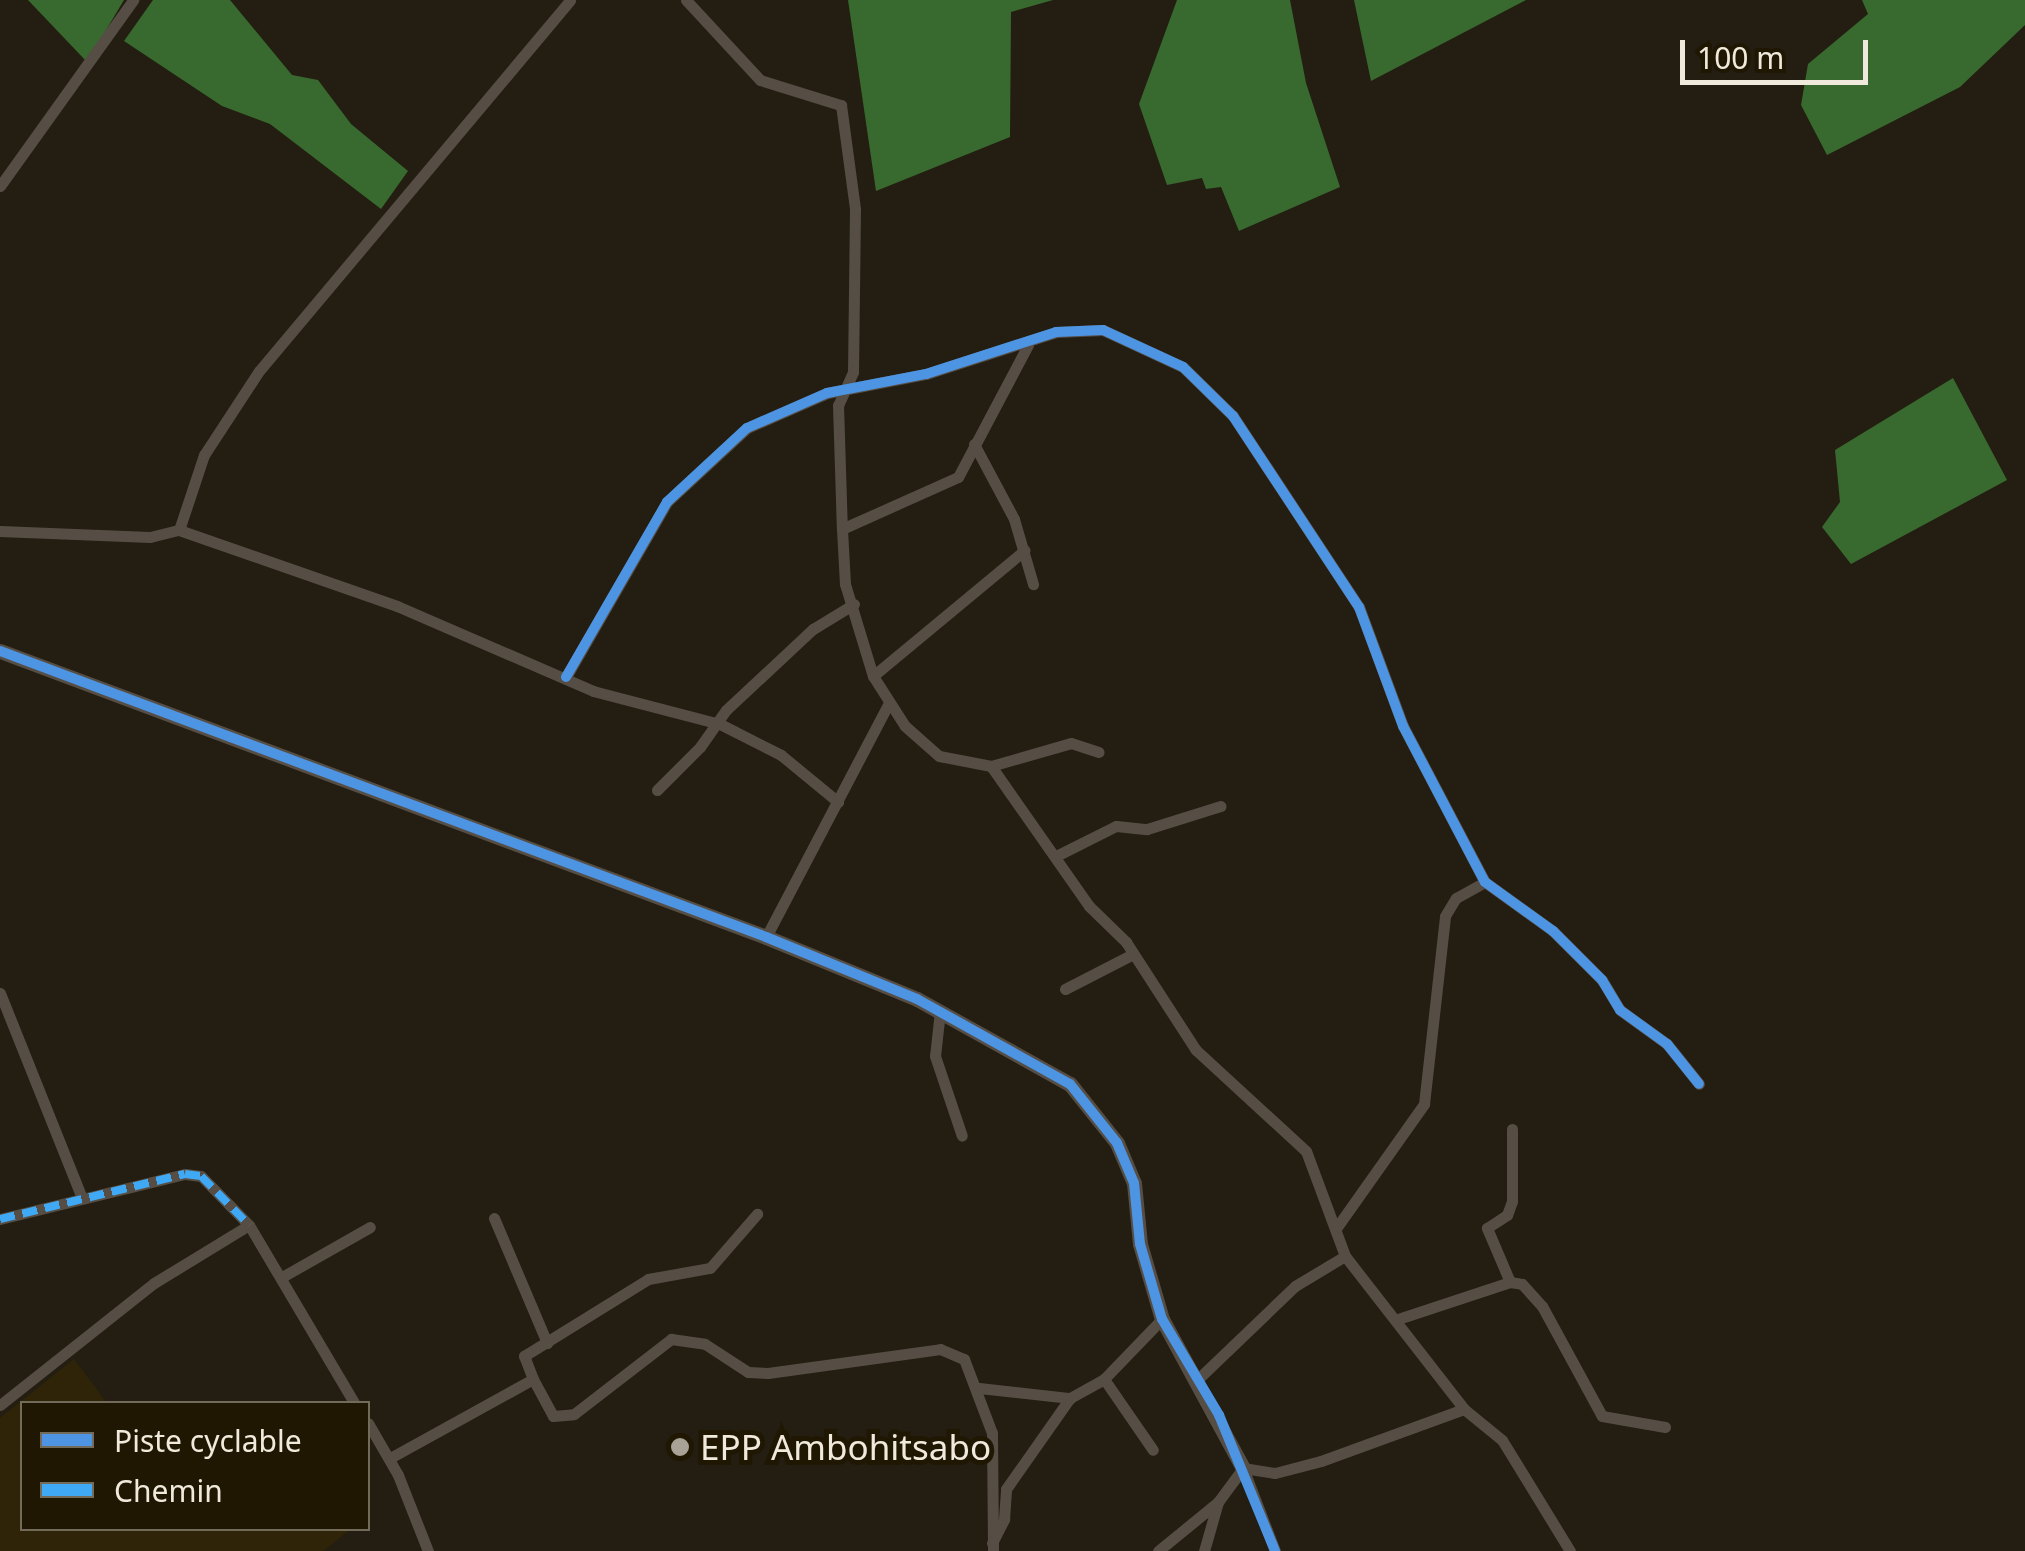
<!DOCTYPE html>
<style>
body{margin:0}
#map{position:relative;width:2025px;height:1551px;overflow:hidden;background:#231e11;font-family:"Noto Sans",sans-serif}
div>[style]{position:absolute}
.built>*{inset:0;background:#2f2408}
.water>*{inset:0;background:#386a2f}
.minor>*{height:11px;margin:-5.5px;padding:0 5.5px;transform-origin:5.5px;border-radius:5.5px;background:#564e45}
.tertiary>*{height:15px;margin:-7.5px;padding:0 7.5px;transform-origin:7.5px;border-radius:7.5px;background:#564e45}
.quiet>*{height:8px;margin-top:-4px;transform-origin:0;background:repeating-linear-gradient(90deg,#3fa9f5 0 15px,transparent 0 23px)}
.cycleway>*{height:10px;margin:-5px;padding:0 5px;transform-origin:5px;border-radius:5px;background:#4d94e3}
.dots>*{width:28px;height:28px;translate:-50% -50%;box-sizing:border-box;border:5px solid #201703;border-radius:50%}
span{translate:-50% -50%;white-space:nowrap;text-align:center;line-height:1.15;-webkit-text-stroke:10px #201703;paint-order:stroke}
.poi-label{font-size:35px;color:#f0eadd}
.left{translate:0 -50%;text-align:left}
.legend{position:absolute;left:20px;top:1401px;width:350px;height:130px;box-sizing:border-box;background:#201703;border:2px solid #736b5a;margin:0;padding:12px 18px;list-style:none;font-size:30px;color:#f0eadd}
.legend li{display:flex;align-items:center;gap:20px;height:50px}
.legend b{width:50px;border:2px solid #736b5a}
.scale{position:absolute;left:1680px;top:40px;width:188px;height:45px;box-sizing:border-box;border:5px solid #f0eadd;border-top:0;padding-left:12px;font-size:30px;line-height:35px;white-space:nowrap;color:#f0eadd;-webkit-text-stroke:8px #201703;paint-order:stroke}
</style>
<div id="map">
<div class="built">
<i style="clip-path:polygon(74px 1359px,107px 1403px,22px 1404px,22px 1528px,351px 1529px,323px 1551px,0 1551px,0 1418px)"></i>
</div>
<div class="water">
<i style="clip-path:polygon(28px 0,124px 0,87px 62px)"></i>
<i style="clip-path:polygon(153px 0,230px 0,292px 75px,318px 80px,351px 124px,408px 171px,381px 209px,270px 124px,222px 106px,124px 41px)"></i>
<i style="clip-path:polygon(848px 0,1053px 0,1011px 12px,1010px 137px,876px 191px)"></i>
<i style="clip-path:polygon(1177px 0,1290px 0,1306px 83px,1340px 187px,1239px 231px,1221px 187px,1206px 189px,1202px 178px,1167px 185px,1139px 104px)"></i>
<i style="clip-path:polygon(1354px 0,1526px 0,1371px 81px)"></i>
<i style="clip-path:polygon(1862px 0,2025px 0,2025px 25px,1960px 87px,1827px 155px,1801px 105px,1808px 64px,1868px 14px)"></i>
<i style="clip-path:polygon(1953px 378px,2007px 480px,1851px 564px,1822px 527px,1840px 502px,1835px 450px)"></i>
</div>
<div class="minor">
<i style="left:686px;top:0;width:109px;rotate:47.2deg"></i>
<i style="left:760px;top:80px;width:85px;rotate:17.2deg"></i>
<i style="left:841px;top:105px;width:105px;rotate:82.3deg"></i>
<i style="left:855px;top:209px;width:163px;rotate:90.7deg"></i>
<i style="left:853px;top:372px;width:36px;rotate:114deg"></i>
<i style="left:838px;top:405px;width:124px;rotate:88.2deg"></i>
<i style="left:0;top:186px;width:229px;rotate:-54.4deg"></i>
<i style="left:1028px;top:345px;width:149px;rotate:117.9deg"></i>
<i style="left:958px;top:477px;width:127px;rotate:155.9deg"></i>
<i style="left:842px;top:529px;width:55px;rotate:86.9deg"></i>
<i style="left:845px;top:584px;width:96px;rotate:73.1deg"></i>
<i style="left:873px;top:676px;width:59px;rotate:57.4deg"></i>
<i style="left:905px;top:726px;width:45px;rotate:41.4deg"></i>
<i style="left:939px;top:756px;width:53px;rotate:10.9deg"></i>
<i style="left:991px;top:766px;width:83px;rotate:-16deg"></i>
<i style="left:1071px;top:743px;width:29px;rotate:18deg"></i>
<i style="left:974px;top:444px;width:85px;rotate:61.9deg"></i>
<i style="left:1014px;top:519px;width:68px;rotate:73.7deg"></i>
<i style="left:179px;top:530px;width:231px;rotate:19.2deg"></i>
<i style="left:397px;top:606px;width:214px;rotate:23.4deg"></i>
<i style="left:593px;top:691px;width:131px;rotate:14.6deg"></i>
<i style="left:720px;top:724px;width:68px;rotate:26.9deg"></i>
<i style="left:781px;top:755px;width:74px;rotate:39.5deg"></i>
<i style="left:0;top:531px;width:150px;rotate:2.3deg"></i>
<i style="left:150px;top:537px;width:30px;rotate:-14deg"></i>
<i style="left:179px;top:530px;width:79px;rotate:-71.6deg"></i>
<i style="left:204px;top:455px;width:100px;rotate:-56.8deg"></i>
<i style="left:259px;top:371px;width:484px;rotate:-50deg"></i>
<i style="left:873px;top:676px;width:197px;rotate:-39.7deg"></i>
<i style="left:566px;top:677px;width:202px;rotate:-60deg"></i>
<i style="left:667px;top:502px;width:109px;rotate:-42.8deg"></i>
<i style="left:747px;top:428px;width:87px;rotate:-23.6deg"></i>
<i style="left:827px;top:393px;width:101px;rotate:-10.9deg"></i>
<i style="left:926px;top:374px;width:137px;rotate:-17.9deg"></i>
<i style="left:1056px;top:332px;width:47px;rotate:-2.4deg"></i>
<i style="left:1103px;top:330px;width:88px;rotate:24.8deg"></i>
<i style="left:1183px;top:367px;width:70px;rotate:44.4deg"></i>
<i style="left:1233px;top:416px;width:229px;rotate:56.6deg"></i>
<i style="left:1359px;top:607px;width:127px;rotate:69.7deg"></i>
<i style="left:1403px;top:726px;width:176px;rotate:62.3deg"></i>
<i style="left:1485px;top:882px;width:84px;rotate:35.8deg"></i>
<i style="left:1553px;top:931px;width:69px;rotate:45deg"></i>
<i style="left:1602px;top:980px;width:35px;rotate:59deg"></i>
<i style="left:1620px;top:1010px;width:58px;rotate:35.9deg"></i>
<i style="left:1667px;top:1044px;width:51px;rotate:51.3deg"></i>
<i style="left:991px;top:766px;width:171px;rotate:55deg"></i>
<i style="left:1089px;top:906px;width:52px;rotate:44.2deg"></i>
<i style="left:1126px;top:942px;width:129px;rotate:57.1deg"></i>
<i style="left:1196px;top:1050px;width:149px;rotate:42.6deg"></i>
<i style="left:1306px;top:1151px;width:112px;rotate:69.6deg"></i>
<i style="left:1345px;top:1256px;width:194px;rotate:52.1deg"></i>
<i style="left:657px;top:790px;width:61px;rotate:-45deg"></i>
<i style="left:700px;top:747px;width:45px;rotate:-54.9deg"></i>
<i style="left:726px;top:710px;width:119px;rotate:-43deg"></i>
<i style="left:813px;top:629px;width:48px;rotate:-31.4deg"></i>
<i style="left:1058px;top:855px;width:65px;rotate:-26.6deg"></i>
<i style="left:1116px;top:826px;width:31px;rotate:6deg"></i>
<i style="left:1147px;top:829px;width:77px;rotate:-17.3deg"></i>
<i style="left:766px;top:937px;width:264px;rotate:-62.3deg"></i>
<i style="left:1065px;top:989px;width:76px;rotate:-27.2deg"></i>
<i style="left:0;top:993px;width:221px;rotate:68.2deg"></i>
<i style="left:940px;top:1011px;width:45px;rotate:96.3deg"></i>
<i style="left:935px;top:1056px;width:84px;rotate:71.4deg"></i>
<i style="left:494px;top:1218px;width:136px;rotate:67deg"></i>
<i style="left:0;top:1219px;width:190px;rotate:-13.7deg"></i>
<i style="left:185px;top:1174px;width:16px;rotate:7deg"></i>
<i style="left:201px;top:1176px;width:69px;rotate:45.6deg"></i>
<i style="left:1337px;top:1227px;width:151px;rotate:-54.7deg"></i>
<i style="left:1424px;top:1104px;width:189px;rotate:-83.6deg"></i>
<i style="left:1445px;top:916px;width:21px;rotate:-59deg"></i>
<i style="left:1456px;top:898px;width:33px;rotate:-29deg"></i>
<i style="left:282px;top:1277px;width:101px;rotate:-29.6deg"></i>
<i style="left:1510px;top:1282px;width:59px;rotate:-113.1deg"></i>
<i style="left:1487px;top:1228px;width:24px;rotate:-33deg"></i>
<i style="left:1507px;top:1215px;width:15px;rotate:-70deg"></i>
<i style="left:1512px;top:1201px;width:72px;rotate:-90deg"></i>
<i style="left:1398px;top:1319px;width:118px;rotate:-18.3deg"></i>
<i style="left:1510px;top:1282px;width:12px;rotate:9deg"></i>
<i style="left:1522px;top:1284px;width:30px;rotate:48deg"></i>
<i style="left:1542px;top:1306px;width:125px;rotate:61.4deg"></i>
<i style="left:1602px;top:1416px;width:64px;rotate:9.9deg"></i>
<i style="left:533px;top:1379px;width:25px;rotate:-111deg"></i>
<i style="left:524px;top:1356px;width:146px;rotate:-31.8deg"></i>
<i style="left:648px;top:1279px;width:63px;rotate:-10.1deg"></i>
<i style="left:710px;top:1268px;width:72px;rotate:-49deg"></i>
<i style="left:1104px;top:1379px;width:86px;rotate:55.4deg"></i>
<i style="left:1197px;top:1380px;width:136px;rotate:-43.8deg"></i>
<i style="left:1295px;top:1286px;width:58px;rotate:-31deg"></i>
<i style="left:979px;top:1388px;width:92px;rotate:6.3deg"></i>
<i style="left:0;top:1405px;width:196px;rotate:-38.4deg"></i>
<i style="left:154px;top:1283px;width:111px;rotate:-31.4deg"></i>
<i style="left:249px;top:1225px;width:208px;rotate:59.4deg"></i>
<i style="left:368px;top:1423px;width:60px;rotate:60deg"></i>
<i style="left:398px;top:1475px;width:82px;rotate:68.5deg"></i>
<i style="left:390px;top:1458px;width:163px;rotate:-28.9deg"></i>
<i style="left:533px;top:1379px;width:42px;rotate:61.6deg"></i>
<i style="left:553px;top:1416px;width:21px;rotate:-5deg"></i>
<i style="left:574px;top:1414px;width:123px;rotate:-37.7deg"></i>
<i style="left:671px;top:1339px;width:34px;rotate:8deg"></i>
<i style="left:705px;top:1344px;width:51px;rotate:33.1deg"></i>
<i style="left:748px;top:1372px;width:20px;rotate:3deg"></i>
<i style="left:768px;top:1373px;width:174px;rotate:-7.9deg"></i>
<i style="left:940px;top:1349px;width:26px;rotate:23deg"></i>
<i style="left:964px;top:1359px;width:79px;rotate:69.3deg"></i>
<i style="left:992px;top:1433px;width:118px;rotate:89.5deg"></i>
<i style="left:1243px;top:1468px;width:32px;rotate:9deg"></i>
<i style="left:1275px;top:1473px;width:48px;rotate:-14.6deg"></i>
<i style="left:1321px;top:1461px;width:152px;rotate:-20deg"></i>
<i style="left:1464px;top:1409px;width:49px;rotate:39.2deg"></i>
<i style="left:1502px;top:1440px;width:130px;rotate:58.5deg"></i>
<i style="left:1243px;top:1468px;width:89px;rotate:68.9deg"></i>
<i style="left:992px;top:1543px;width:27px;rotate:-63deg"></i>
<i style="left:1004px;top:1519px;width:30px;rotate:-86deg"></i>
<i style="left:1006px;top:1489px;width:111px;rotate:-54.9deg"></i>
<i style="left:1070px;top:1398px;width:39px;rotate:-29deg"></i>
<i style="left:1104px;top:1379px;width:83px;rotate:-46deg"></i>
<i style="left:1158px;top:1551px;width:77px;rotate:-39.2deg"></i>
<i style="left:1218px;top:1502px;width:42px;rotate:-53.7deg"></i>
<i style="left:1204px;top:1551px;width:51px;rotate:-74.1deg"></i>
</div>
<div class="tertiary">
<i style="left:0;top:651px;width:818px;rotate:20.47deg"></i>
<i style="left:766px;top:937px;width:163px;rotate:22.3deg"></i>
<i style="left:917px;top:999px;width:175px;rotate:29.1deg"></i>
<i style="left:1070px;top:1084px;width:75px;rotate:51.5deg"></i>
<i style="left:1117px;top:1143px;width:43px;rotate:67deg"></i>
<i style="left:1134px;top:1183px;width:61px;rotate:84.4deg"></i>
<i style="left:1140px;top:1244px;width:78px;rotate:73.7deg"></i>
<i style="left:1162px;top:1319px;width:170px;rotate:61.5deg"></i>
</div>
<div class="quiet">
<i style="left:0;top:1219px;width:190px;rotate:-13.7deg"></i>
<i style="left:185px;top:1174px;width:16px;rotate:7deg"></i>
<i style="left:201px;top:1176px;width:69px;rotate:45.6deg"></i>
</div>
<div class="cycleway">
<i style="left:0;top:651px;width:818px;rotate:20.47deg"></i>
<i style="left:766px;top:937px;width:163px;rotate:22.3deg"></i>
<i style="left:917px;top:999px;width:175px;rotate:29.1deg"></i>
<i style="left:1070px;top:1084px;width:75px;rotate:51.5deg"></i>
<i style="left:1117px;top:1143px;width:43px;rotate:67deg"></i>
<i style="left:1134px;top:1183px;width:61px;rotate:84.4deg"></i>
<i style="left:1140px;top:1244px;width:78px;rotate:73.7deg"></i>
<i style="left:1162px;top:1319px;width:112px;rotate:59.3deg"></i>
<i style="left:1219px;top:1415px;width:147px;rotate:67.6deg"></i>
<i style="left:566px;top:677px;width:202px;rotate:-60deg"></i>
<i style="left:667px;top:502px;width:109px;rotate:-42.8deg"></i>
<i style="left:747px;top:428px;width:87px;rotate:-23.6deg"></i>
<i style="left:827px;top:393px;width:101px;rotate:-10.9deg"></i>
<i style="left:926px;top:374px;width:137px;rotate:-17.9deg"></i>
<i style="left:1056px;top:332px;width:47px;rotate:-2.4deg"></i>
<i style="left:1103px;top:330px;width:88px;rotate:24.8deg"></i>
<i style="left:1183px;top:367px;width:70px;rotate:44.4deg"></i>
<i style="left:1233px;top:416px;width:229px;rotate:56.6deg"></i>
<i style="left:1359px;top:607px;width:127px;rotate:69.7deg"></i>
<i style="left:1403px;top:726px;width:176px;rotate:62.3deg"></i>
<i style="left:1485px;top:882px;width:84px;rotate:35.8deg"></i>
<i style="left:1553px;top:931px;width:69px;rotate:45deg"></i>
<i style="left:1602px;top:980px;width:35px;rotate:59deg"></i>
<i style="left:1620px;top:1010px;width:58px;rotate:35.9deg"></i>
<i style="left:1667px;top:1044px;width:51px;rotate:51.3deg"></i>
</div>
<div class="dots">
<i style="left:680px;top:1447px;background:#a8a396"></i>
</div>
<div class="poi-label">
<span class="left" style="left:700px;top:1447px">EPP Ambohitsabo</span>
</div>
<ul class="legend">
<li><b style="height:12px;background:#4d94e3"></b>Piste cyclable</li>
<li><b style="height:12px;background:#3fa9f5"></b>Chemin</li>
</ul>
<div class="scale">100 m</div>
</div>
